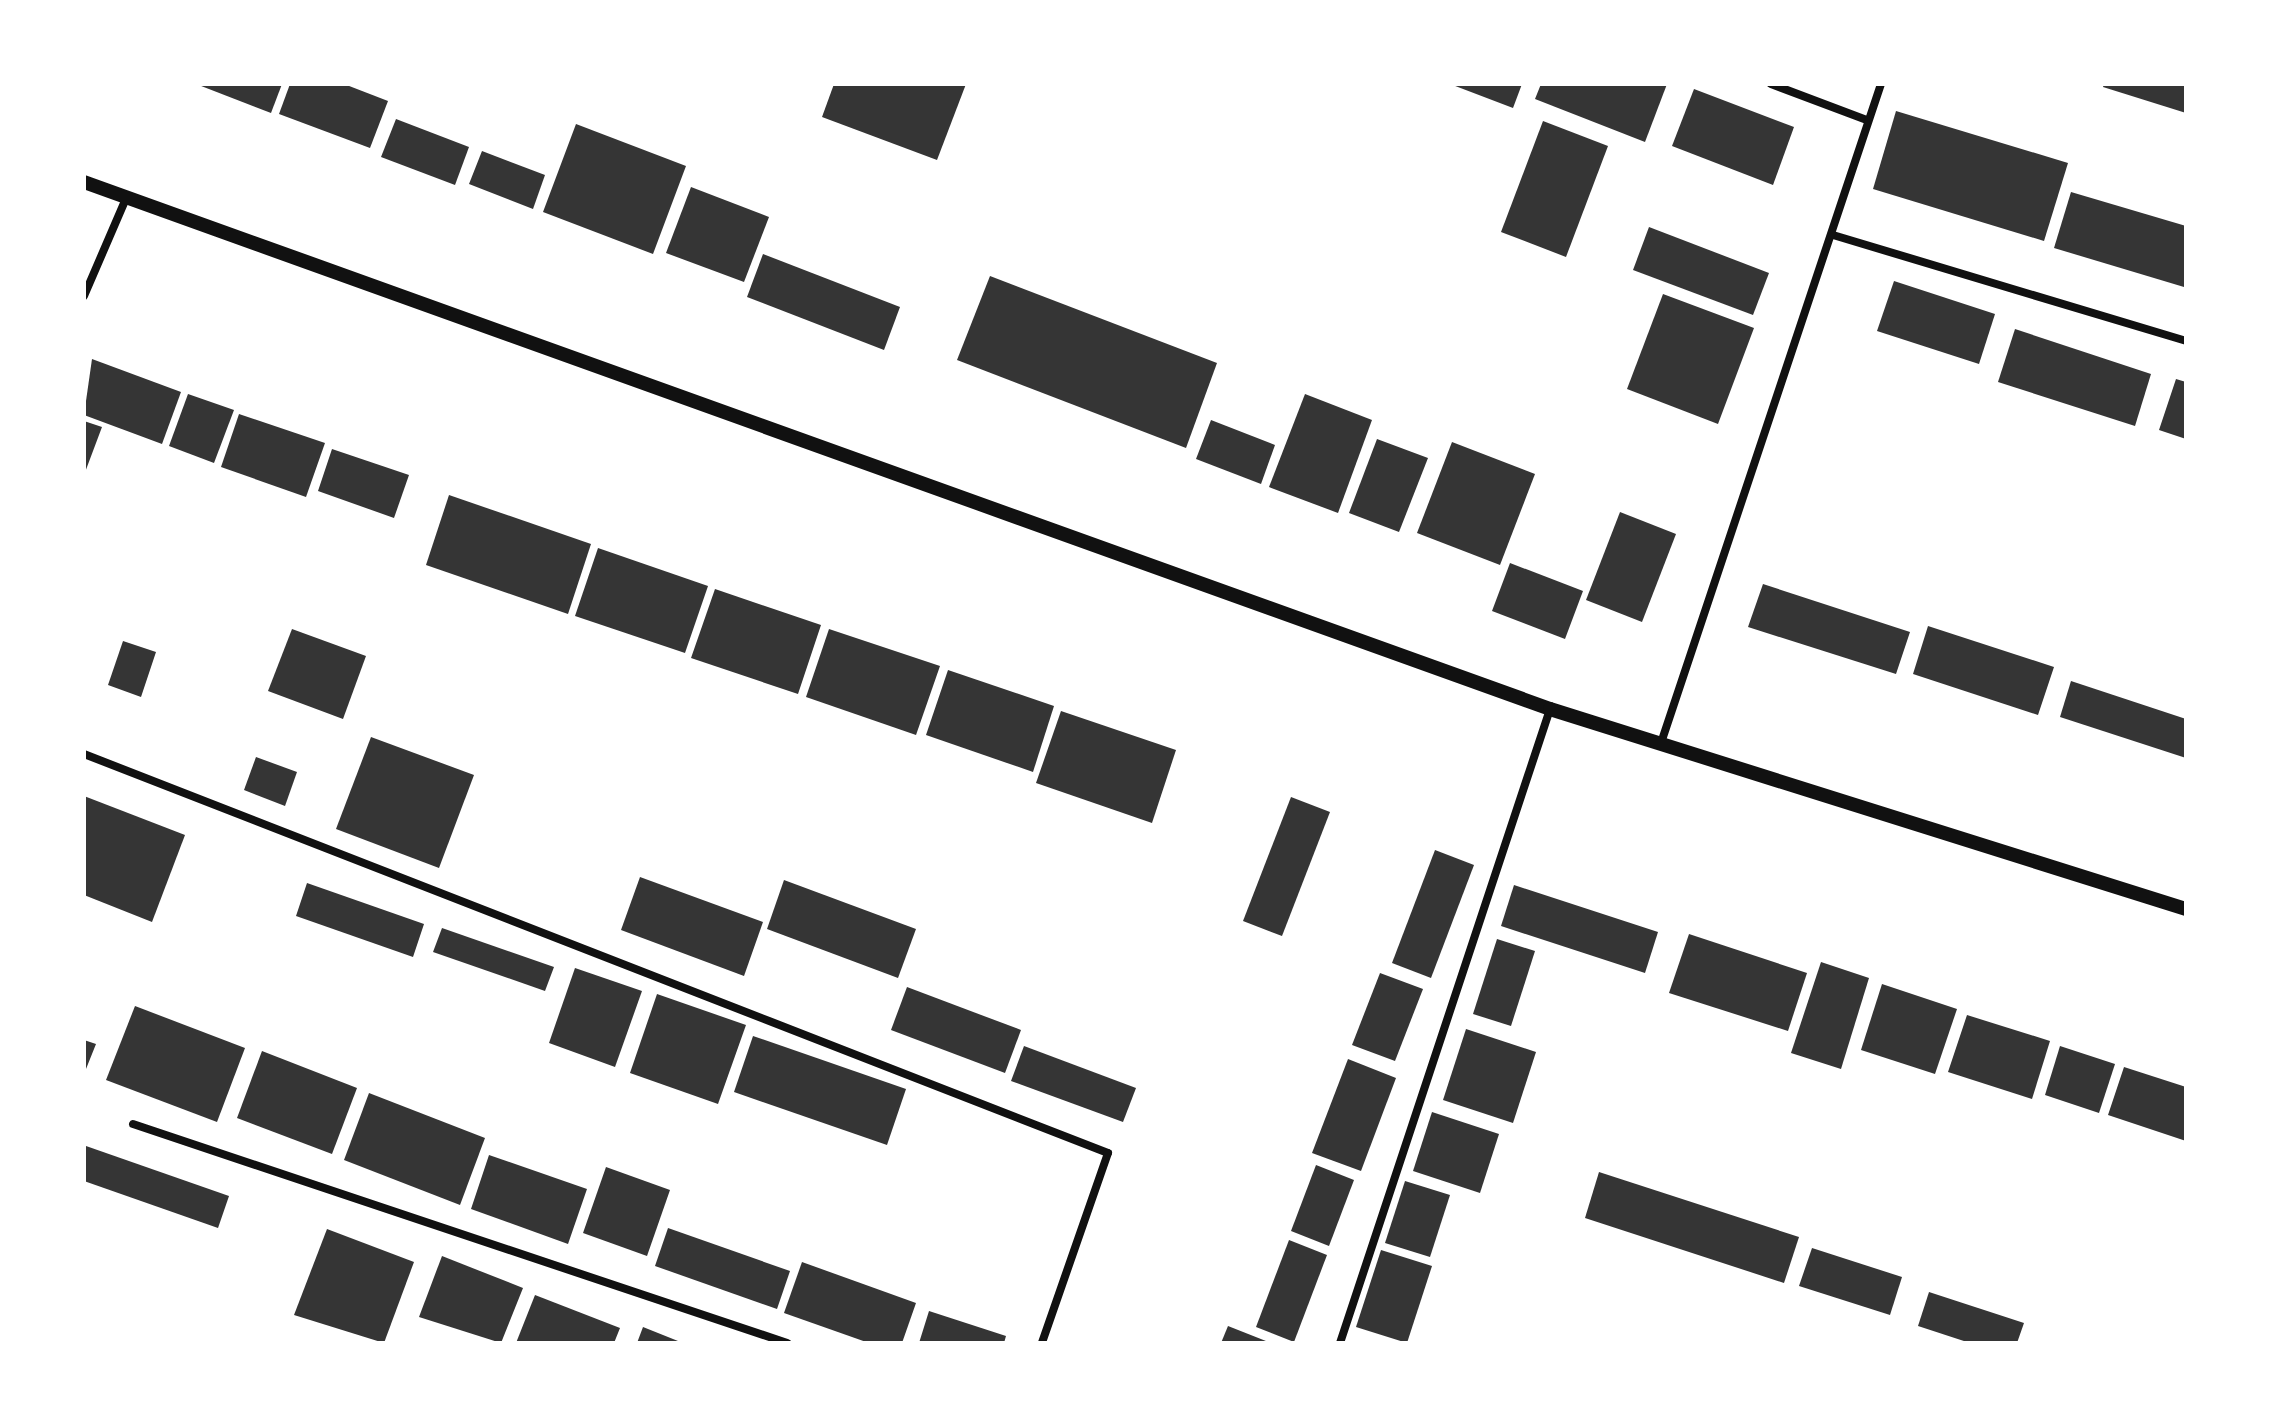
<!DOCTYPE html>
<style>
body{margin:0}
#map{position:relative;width:2270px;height:1427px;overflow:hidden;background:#fff;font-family:"Work Sans",sans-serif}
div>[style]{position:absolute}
.building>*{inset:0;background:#353535}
.minor>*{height:8px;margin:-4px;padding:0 4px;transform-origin:4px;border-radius:4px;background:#111}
.tertiary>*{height:14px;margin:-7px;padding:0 7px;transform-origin:7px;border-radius:7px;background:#111}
span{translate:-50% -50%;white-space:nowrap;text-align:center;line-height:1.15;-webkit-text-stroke:7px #fff;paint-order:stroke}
.frame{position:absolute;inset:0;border:86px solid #fff;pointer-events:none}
</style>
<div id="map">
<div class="building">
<i style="clip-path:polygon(196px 84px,282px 84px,271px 113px)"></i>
<i style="clip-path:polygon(290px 84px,344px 84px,388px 101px,370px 148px,279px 114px)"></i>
<i style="clip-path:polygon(834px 84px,966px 84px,937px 160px,822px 117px)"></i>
<i style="clip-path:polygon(1450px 84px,1522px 84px,1513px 108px)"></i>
<i style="clip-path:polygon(1541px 84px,1667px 84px,1645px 142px,1535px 99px)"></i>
<i style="clip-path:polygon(2104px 84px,2186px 84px,2186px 113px,2103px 87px)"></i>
<i style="clip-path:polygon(1694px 89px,1794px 127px,1773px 185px,1672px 146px)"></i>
<i style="clip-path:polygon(1896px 111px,2068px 163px,2044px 241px,1873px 189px)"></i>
<i style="clip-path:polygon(396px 119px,469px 147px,455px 185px,381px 157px)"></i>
<i style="clip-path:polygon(1543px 121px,1608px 146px,1566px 257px,1501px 232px)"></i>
<i style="clip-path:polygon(576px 124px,686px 166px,653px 254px,543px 212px)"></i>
<i style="clip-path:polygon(482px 151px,545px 175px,533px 209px,469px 184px)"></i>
<i style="clip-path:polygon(691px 187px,769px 217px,744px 282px,666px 253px)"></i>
<i style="clip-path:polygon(2071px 192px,2186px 226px,2184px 287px,2054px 248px)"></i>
<i style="clip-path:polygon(1649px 227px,1769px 273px,1753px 315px,1633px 270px)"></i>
<i style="clip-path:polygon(763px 254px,900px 307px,884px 350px,747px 297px)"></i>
<i style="clip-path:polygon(990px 276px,1217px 363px,1186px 448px,957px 360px)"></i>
<i style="clip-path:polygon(1894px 281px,1995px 314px,1979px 364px,1877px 331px)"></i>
<i style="clip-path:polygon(1663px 294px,1754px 328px,1718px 424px,1627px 389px)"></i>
<i style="clip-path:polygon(2015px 329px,2151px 374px,2135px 426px,1998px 382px)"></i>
<i style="clip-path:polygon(92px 359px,181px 392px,162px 444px,84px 415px)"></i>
<i style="clip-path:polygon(2176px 379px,2186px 382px,2186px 439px,2159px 430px)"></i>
<i style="clip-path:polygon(188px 394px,234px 410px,214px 463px,169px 446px)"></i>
<i style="clip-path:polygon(1305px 394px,1372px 420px,1338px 513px,1269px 487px)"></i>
<i style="clip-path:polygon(239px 414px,325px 443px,306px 497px,221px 467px)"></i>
<i style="clip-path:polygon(1211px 420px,1275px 445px,1261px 484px,1196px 459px)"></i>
<i style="clip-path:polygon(84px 421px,102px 427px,84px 475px)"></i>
<i style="clip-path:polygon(1377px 439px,1428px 458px,1399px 532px,1349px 513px)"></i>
<i style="clip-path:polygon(1452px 442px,1535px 474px,1500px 565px,1417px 533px)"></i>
<i style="clip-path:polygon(332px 449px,409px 475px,394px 518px,318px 491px)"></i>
<i style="clip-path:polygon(449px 495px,591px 544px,568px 614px,426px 565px)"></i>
<i style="clip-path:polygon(1620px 512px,1676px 534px,1642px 622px,1586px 600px)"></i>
<i style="clip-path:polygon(598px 548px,708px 586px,685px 653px,575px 616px)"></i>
<i style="clip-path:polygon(1510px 563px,1583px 591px,1565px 639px,1492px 611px)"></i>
<i style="clip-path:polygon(1763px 584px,1910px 632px,1896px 674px,1748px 627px)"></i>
<i style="clip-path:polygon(715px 589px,821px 625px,798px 694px,691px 658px)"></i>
<i style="clip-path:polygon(1928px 626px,2054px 667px,2038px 715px,1913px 674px)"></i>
<i style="clip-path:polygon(292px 629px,366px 656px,343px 719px,268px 691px)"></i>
<i style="clip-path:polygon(829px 629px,940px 666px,916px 735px,806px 697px)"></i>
<i style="clip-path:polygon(123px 641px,156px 652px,141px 697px,108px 685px)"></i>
<i style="clip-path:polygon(948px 670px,1054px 706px,1033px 772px,926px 735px)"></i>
<i style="clip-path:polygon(2071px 681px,2186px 719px,2186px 758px,2060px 717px)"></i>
<i style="clip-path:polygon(1061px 711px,1176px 750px,1152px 823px,1036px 783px)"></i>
<i style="clip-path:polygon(371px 737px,474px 775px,439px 868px,336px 829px)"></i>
<i style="clip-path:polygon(256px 757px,297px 772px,285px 806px,244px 790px)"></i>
<i style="clip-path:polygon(84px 796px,185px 835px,152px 922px,84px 895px)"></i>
<i style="clip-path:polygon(1291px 797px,1330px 812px,1282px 936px,1243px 921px)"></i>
<i style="clip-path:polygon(1435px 850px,1474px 865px,1431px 978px,1392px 963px)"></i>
<i style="clip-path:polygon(640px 877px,763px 922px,744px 976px,621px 930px)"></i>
<i style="clip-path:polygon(784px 880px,916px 929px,898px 978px,767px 929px)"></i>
<i style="clip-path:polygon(307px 883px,424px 924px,413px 957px,296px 916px)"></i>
<i style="clip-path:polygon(1514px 885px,1658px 932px,1645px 973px,1501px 926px)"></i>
<i style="clip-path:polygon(442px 928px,554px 967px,545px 991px,433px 952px)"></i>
<i style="clip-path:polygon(1689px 934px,1807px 973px,1788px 1031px,1669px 993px)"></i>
<i style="clip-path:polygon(1497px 939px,1535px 951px,1511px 1026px,1473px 1014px)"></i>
<i style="clip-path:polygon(1821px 962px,1869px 978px,1841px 1069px,1791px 1053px)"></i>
<i style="clip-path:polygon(575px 968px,642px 991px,615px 1067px,549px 1043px)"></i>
<i style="clip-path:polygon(1380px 973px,1423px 989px,1395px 1061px,1352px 1045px)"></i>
<i style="clip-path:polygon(1882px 984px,1957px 1009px,1935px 1074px,1861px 1050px)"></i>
<i style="clip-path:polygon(907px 987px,1021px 1030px,1005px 1073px,891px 1030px)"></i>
<i style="clip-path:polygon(657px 994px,746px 1025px,718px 1104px,630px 1073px)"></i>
<i style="clip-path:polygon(135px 1006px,245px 1048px,217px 1122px,106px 1080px)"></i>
<i style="clip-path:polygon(1967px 1015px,2050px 1041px,2032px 1099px,1948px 1072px)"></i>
<i style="clip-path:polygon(1466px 1029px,1536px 1052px,1513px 1123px,1443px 1100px)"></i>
<i style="clip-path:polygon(753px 1036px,906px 1089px,887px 1145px,734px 1092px)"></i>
<i style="clip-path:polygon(84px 1040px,96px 1044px,84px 1074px)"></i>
<i style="clip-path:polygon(1024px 1046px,1136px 1088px,1123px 1122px,1011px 1081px)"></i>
<i style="clip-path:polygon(2060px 1046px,2115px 1064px,2099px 1113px,2045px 1095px)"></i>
<i style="clip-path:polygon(262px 1051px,357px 1088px,332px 1154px,237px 1118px)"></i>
<i style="clip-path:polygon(1348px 1059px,1396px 1078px,1361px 1171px,1312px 1153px)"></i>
<i style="clip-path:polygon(2124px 1067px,2186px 1087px,2186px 1141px,2108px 1115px)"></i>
<i style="clip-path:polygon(369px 1093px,485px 1138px,460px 1205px,344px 1160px)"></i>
<i style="clip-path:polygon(1432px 1112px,1499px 1134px,1480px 1193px,1413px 1171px)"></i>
<i style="clip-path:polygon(86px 1146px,229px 1196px,218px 1228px,84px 1181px)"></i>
<i style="clip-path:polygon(489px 1155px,587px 1189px,568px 1244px,471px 1209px)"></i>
<i style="clip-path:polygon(1316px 1165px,1354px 1180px,1329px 1246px,1291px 1231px)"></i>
<i style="clip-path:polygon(606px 1167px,670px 1190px,647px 1256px,583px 1233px)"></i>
<i style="clip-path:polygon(1599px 1172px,1799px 1237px,1784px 1283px,1585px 1218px)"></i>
<i style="clip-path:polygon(1405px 1181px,1450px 1195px,1430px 1257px,1385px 1243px)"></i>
<i style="clip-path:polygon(668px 1228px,790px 1271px,777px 1309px,655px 1266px)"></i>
<i style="clip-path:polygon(327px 1229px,414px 1262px,384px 1343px,294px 1315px)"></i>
<i style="clip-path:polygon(1289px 1240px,1327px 1255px,1294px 1342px,1256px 1327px)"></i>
<i style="clip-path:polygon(1812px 1248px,1902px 1277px,1890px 1315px,1799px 1286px)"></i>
<i style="clip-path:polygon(1381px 1250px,1432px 1266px,1407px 1343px,1356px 1327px)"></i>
<i style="clip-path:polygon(442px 1256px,523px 1288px,501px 1343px,419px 1317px)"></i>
<i style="clip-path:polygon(802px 1262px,916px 1303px,902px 1343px,869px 1343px,784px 1313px)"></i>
<i style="clip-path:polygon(1929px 1292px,2024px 1323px,2017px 1343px,1970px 1343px,1918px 1326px)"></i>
<i style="clip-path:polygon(535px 1295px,620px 1328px,614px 1343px,516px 1343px)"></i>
<i style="clip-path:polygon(929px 1311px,1006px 1336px,1004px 1343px,919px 1343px)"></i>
<i style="clip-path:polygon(1228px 1326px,1271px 1343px,1221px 1343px)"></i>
<i style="clip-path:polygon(643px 1327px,683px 1343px,637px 1343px)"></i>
</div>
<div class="minor">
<i style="left:1771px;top:84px;width:103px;rotate:20.6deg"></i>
<i style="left:1833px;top:235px;width:369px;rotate:16.7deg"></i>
<i style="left:84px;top:296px;width:109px;rotate:-66.7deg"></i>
<i style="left:1661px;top:743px;width:695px;rotate:-71.54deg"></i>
<i style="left:84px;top:754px;width:1099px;rotate:21.29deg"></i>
<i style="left:1108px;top:1153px;width:201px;rotate:109.2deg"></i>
<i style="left:133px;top:1124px;width:690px;rotate:18.51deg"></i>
<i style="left:1340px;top:1343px;width:668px;rotate:-71.67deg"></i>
</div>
<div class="tertiary">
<i style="left:84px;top:182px;width:1558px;rotate:19.77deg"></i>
<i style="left:1550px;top:709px;width:667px;rotate:17.46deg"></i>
</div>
<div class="frame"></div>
</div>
